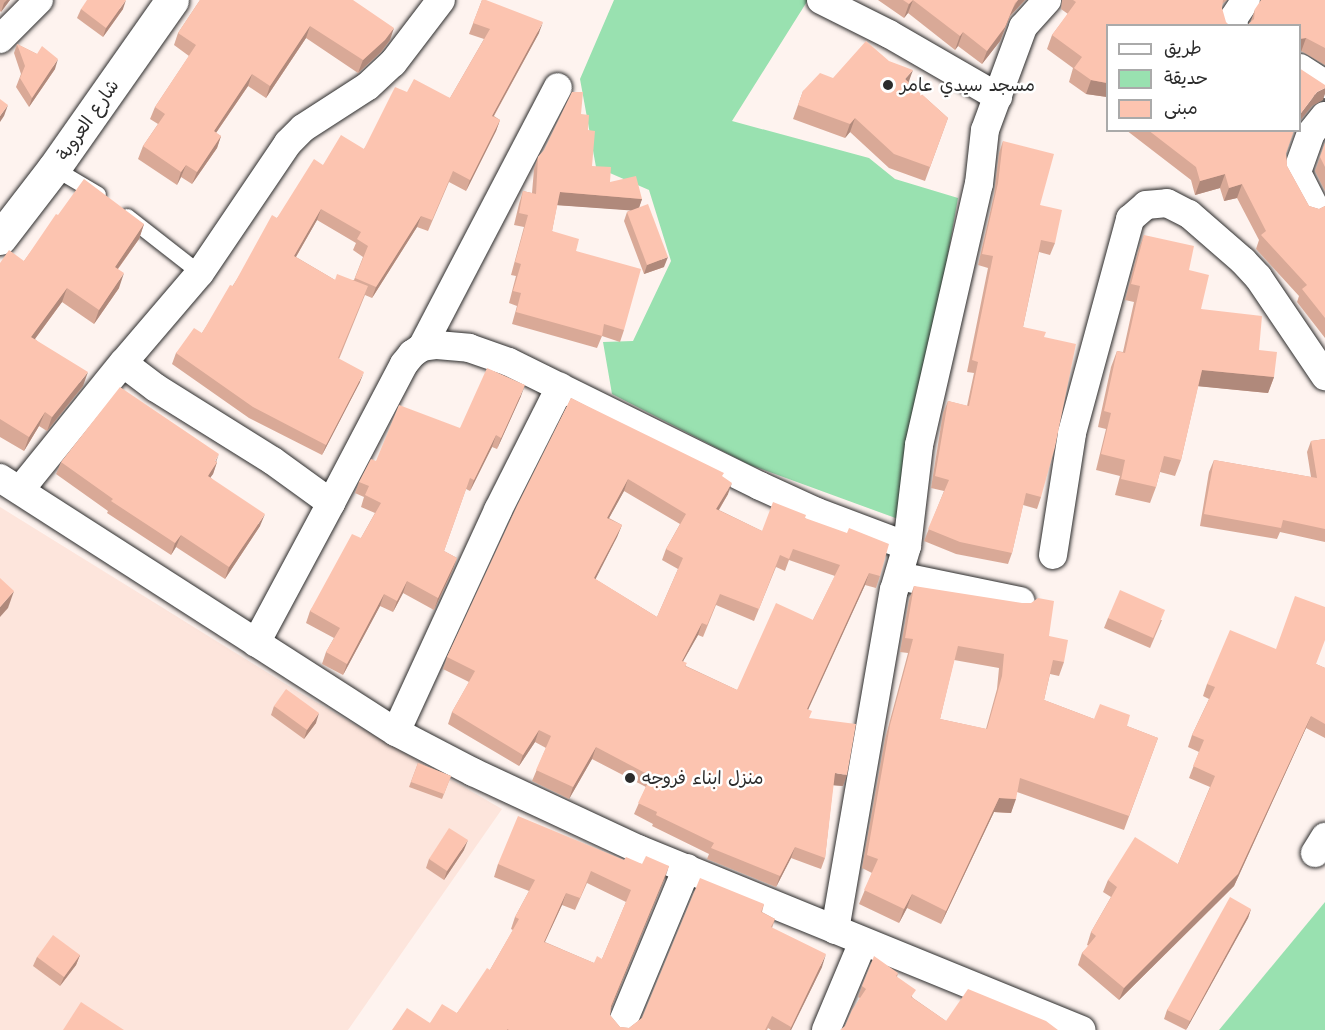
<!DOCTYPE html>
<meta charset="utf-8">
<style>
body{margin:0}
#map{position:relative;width:1325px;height:1030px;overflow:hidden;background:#fef3ef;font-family:"Shantell Sans","Playpen Sans Arabic",sans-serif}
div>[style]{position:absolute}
.built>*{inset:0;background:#fde5dc}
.green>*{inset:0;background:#99e1b0}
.roads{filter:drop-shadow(0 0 2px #2b2b2b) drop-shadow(0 0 2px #2b2b2b)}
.service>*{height:15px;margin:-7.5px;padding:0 7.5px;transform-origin:7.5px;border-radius:7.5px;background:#fff}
.minor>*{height:28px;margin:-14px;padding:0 14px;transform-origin:14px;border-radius:14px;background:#fff}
.tertiary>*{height:33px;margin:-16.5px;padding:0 16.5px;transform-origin:16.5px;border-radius:16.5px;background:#fff}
.wall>*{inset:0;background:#d9a997}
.shaded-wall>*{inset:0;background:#b0897b}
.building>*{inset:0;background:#fcc4b0}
.dots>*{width:16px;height:16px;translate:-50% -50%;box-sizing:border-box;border:3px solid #fff;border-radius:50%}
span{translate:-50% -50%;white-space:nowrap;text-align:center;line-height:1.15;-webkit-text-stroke:5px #fff;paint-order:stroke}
.poi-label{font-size:18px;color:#2b2b2b}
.left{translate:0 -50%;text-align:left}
.street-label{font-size:18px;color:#2b2b2b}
.legend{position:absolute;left:1106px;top:24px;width:195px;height:108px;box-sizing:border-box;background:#fff;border:2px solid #aaa;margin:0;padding:8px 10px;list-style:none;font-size:18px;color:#2b2b2b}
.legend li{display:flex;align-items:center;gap:12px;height:30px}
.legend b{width:30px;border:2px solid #aaa}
</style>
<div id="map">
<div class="built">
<i style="clip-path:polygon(0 507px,297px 691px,502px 809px,348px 1030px,0 1030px)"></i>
</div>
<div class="green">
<i style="clip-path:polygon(614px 0,808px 0,732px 121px,869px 158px,895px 179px,958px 198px,901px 520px,750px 465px,612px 394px,603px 342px,633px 341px,671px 261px,649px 190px,596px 167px,580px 79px)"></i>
<i style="clip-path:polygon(1325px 902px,1325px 1030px,1219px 1030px)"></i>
</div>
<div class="roads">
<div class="service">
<i style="left:54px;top:168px;width:51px;rotate:30.6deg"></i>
<i style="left:127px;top:216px;width:93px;rotate:38deg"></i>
</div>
<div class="minor">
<i style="left:821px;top:0;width:76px;rotate:26.6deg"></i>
<i style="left:889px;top:34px;width:126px;rotate:30deg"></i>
<i style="left:1234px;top:26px;width:7px;rotate:-98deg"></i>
<i style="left:1233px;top:19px;width:23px;rotate:-56deg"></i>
<i style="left:0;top:39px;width:55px;rotate:-45deg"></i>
<i style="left:1300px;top:68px;width:30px;rotate:33deg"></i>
<i style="left:1314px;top:206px;width:38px;rotate:-117deg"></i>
<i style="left:1297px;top:172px;width:41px;rotate:-70.3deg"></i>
<i style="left:1311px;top:133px;width:22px;rotate:-51deg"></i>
<i style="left:422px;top:347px;width:293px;rotate:-62.4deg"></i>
<i style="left:0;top:478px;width:470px;rotate:32.7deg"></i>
<i style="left:396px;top:732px;width:87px;rotate:27.5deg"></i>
<i style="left:473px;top:772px;width:182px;rotate:25deg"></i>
<i style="left:638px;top:849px;width:479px;rotate:22.2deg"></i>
<i style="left:20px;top:490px;width:164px;rotate:-51deg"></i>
<i style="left:331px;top:503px;width:157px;rotate:-62.3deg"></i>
<i style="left:404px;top:364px;width:13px;rotate:-51deg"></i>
<i style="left:412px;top:354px;width:12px;rotate:-35deg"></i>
<i style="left:422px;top:347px;width:15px;rotate:-8deg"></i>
<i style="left:437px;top:345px;width:32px;rotate:5deg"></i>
<i style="left:469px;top:348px;width:42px;rotate:19.3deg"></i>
<i style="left:509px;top:362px;width:280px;rotate:26.3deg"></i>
<i style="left:760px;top:486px;width:63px;rotate:24.5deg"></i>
<i style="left:817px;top:512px;width:96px;rotate:20.7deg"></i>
<i style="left:1053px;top:555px;width:123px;rotate:-81.1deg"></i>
<i style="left:1072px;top:433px;width:222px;rotate:-74.8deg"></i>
<i style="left:1130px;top:219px;width:21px;rotate:-41deg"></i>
<i style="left:1146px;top:205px;width:21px;rotate:-5deg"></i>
<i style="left:1167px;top:203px;width:25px;rotate:27deg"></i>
<i style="left:1189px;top:214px;width:72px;rotate:41deg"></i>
<i style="left:1243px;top:261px;width:22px;rotate:47deg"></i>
<i style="left:1258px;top:277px;width:120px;rotate:55.9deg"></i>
<i style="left:899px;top:576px;width:124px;rotate:11.7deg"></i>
<i style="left:256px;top:643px;width:159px;rotate:-61.8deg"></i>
<i style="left:331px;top:503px;width:72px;rotate:-144.1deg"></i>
<i style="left:273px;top:461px;width:138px;rotate:-148deg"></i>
<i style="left:156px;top:388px;width:41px;rotate:-142.9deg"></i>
<i style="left:123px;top:363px;width:118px;rotate:-49.5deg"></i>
<i style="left:200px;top:273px;width:157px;rotate:-55.9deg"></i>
<i style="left:288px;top:143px;width:21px;rotate:-45deg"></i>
<i style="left:303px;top:128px;width:77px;rotate:-32.9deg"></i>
<i style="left:368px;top:86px;width:34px;rotate:-43deg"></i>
<i style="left:393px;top:63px;width:79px;rotate:-52.7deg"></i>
<i style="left:396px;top:732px;width:244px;rotate:-65.3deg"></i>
<i style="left:498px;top:510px;width:138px;rotate:-63.2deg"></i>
<i style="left:1315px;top:853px;width:19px;rotate:-58deg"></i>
<i style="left:835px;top:930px;width:345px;rotate:-80.2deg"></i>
<i style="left:894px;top:590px;width:46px;rotate:-73.5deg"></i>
<i style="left:907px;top:546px;width:102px;rotate:-83.2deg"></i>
<i style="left:919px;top:445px;width:268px;rotate:-77.1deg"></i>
<i style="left:979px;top:184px;width:54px;rotate:-83.7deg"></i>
<i style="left:985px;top:130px;width:110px;rotate:-69.7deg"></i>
<i style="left:1023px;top:27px;width:36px;rotate:-48deg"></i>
<i style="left:622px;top:1024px;width:169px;rotate:-67.4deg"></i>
<i style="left:826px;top:1030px;width:95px;rotate:-67.2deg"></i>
</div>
<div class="tertiary">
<i style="left:0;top:238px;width:88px;rotate:-52.4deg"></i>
<i style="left:54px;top:168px;width:205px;rotate:-54.9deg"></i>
</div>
</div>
<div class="wall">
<i style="clip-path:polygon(0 0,10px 0,1px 12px,0 11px)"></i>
<i style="clip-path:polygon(200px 0,390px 40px,381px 52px,358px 73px,306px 38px,266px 98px,248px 86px,216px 133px,221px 136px,217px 148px,192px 184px,181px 177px,177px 185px,138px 159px,143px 146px,158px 124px,150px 119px,155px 107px,189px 56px,174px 45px,178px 33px)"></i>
<i style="clip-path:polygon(evenodd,482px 0,539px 33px,494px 116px,500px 120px,496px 131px,466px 191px,449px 182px,428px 231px,417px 227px,372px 298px,365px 295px,339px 359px,360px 382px,322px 455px,249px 418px,172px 364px,176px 353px,202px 333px,277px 218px,323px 165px,364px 149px,407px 92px,450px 98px,484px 39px,469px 34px,482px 0,317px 220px,356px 243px,353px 250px,363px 257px,354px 280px,335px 280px,296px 257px,317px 220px)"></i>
<i style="clip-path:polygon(878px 0,1025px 0,1010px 16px,1000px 41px,982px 64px,958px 46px,955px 50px,908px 13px,904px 18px)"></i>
<i style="clip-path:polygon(1062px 0,1227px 0,1107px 97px,1086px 94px,1069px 82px,1073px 68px,1047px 49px,1052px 35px,1068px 14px,1061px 9px)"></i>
<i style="clip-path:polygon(1325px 0,1325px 65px,1251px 21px,1255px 9px)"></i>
<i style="clip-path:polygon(81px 9px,123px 9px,103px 37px,77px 18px)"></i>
<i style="clip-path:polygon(17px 44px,37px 54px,55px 69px,29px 107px,16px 87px,21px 74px,14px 53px)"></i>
<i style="clip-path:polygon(833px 78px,908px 82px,948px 118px,925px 181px,889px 168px,850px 132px,845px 138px,793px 119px,803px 91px)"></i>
<i style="clip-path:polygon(581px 114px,588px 130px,592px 166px,610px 182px,642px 199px,639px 207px,664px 267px,644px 274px,624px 221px,627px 212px,631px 210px,557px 205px,552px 231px,576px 251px,624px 330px,620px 342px,602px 336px,597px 348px,512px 324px,517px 306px,509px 303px,516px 276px,511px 275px,524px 227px,514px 225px,519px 204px,523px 191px,532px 193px,534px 169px,538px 157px)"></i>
<i style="clip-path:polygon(1126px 130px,1294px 130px,1286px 153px,1287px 166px,1309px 206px,1319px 209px,1325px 206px,1325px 338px,1297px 302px,1299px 296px,1256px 249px,1259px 240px,1237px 198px,1224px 201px,1220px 188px,1195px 195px,1191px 180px)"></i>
<i style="clip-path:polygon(1003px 141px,1040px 205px,1055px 243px,1050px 255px,1039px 252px,1023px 327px,1044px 337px,1041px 497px,1037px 509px,1023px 505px,1012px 553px,1008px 564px,956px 554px,924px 541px,944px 491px,931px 488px,943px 413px,948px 401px,967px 406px,974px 373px,967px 372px,988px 268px,978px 265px,994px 195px,999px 153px)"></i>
<i style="clip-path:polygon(1325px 143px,1325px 191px,1315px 171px)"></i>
<i style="clip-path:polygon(58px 215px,144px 224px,139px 239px,118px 269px,119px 288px,94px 324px,62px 302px,35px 339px,83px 386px,47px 431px,39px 426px,24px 451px,0 437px,0 263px,24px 261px)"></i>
<i style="clip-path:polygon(1144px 235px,1189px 270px,1201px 309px,1259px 350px,1274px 377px,1268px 393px,1198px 386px,1181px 460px,1175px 476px,1160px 472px,1156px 487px,1150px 503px,1115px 495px,1120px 476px,1096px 470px,1106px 429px,1098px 427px,1111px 367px,1117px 351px,1123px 352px,1134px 302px,1125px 300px,1138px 251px)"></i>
<i style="clip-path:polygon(521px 396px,497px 449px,492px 447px,470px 491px,466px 489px,444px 551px,457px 558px,453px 569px,434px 610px,403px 593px,393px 612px,380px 606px,343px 675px,322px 664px,326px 652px,334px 638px,306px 623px,310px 611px,361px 538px,375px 513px,361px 507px,364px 497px,355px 493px,359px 482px,376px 461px,460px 428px)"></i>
<i style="clip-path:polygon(evenodd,571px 398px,722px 477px,728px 494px,719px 510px,762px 531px,805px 518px,880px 576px,876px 588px,865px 585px,808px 709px,809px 718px,843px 786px,833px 785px,825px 858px,821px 869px,791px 858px,776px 887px,707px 859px,709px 854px,652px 826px,653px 824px,634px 814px,646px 787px,592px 759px,569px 799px,532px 781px,546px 748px,535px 742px,519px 766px,448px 724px,452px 712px,469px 682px,443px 669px,447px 657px,571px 398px,624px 491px,680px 524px,666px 549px,662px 560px,678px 569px,657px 617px,595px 579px,617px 537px,622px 525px,609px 518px,624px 491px,571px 398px,789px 560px,835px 576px,813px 620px,737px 690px,686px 666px,683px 661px,698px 635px,703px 637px,716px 605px,754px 621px,776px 567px,785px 571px,789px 560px)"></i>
<i style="clip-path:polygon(1325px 439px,1325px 542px,1280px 532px,1277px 539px,1200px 526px,1209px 472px,1214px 460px,1311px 477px,1307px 452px,1311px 441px)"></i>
<i style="clip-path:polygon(216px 461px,217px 462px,213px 474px,210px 477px,260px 526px,225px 579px,176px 547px,171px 555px,107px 513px,108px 511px,56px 474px,61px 462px)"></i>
<i style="clip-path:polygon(evenodd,914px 586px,1049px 636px,1064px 662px,1059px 676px,1050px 674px,1044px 700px,1094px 719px,1127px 726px,1158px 738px,1124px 830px,1017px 792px,1011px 813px,994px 812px,941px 924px,907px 908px,899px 923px,859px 904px,872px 873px,862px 868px,885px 739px,908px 653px,900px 652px,909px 600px,914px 586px,954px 660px,999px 668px,997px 689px,986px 729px,940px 719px,954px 660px)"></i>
<i style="clip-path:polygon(1108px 618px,1162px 620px,1150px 648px,1104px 628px)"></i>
<i style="clip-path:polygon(1276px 649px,1316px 664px,1325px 668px,1325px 738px,1306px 728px,1234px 886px,1119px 1000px,1078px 965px,1082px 953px,1089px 946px,1087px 945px,1091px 932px,1111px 897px,1103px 892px,1108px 880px,1178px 864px,1210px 787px,1189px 778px,1199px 752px,1188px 747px,1192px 735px,1209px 699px,1203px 696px,1207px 684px)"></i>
<i style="clip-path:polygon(274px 706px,316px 723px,304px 739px,271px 715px)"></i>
<i style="clip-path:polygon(418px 763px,451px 776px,442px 799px,409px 787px)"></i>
<i style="clip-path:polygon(464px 850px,444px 880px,426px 868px,429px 859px)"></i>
<i style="clip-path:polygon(evenodd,624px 860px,642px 864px,669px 866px,611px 1008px,610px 1015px,620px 1027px,629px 1028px,642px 1018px,764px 904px,762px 912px,775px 919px,772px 928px,822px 967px,791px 1030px,771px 1030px,768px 1028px,767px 1030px,392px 1030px,430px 1023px,457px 1013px,490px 970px,513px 930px,511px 929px,515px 917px,529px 891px,494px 877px,498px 864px,624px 860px,587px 883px,626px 902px,602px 959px,594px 963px,545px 942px,562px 905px,575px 910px,587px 883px)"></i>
<i style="clip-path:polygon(1251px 909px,1248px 918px,1186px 1030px,1164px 1019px,1167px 1010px)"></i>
<i style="clip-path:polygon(80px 955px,76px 965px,60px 986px,33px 966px,37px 957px)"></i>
<i style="clip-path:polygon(898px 973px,897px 977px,913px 998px,946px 1021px,845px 1026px,860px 998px,858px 997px,862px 986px)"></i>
</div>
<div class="shaded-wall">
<i style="clip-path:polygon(7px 0,10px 0,1px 12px,4px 3px)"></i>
<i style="clip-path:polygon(126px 0,123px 9px,103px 37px,106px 28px)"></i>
<i style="clip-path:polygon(913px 0,908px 13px,904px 18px,909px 4px)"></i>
<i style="clip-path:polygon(1018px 0,1025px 0,1010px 16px,1000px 41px,982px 64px,987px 51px)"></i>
<i style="clip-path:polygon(543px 22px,539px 33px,488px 126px,492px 116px)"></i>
<i style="clip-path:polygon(310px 26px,306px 38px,266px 98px,270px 86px)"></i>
<i style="clip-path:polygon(394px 28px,390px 40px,381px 52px,358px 73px,363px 60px)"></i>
<i style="clip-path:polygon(963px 32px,958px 46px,955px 50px,960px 36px)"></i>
<i style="clip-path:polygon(1306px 38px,1301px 52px,1299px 52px,1299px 39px)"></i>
<i style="clip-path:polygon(58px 59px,55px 69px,29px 107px,32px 98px)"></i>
<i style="clip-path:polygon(913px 70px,908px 84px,905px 79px)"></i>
<i style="clip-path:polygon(252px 74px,248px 86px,209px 143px,214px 131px)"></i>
<i style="clip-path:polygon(1091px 80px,1107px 83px,1107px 97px,1086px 94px)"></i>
<i style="clip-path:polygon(1325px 88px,1325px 94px,1323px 100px,1312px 106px,1299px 122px,1301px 113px,1317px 92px)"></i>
<i style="clip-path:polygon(8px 105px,4px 116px,0 122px,0 116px)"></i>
<i style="clip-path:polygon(855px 118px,850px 132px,845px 138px,850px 124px)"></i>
<i style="clip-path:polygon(500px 120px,496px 131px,466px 191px,470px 180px)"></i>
<i style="clip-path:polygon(221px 136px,217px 148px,192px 184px,197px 172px)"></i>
<i style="clip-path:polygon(186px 165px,181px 177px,177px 185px,181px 172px)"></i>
<i style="clip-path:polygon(1225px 174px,1220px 188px,1195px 195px,1200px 181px)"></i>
<i style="clip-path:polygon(1242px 184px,1237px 198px,1224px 201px,1229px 188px)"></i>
<i style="clip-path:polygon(560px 192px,642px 199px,638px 211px,555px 205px)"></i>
<i style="clip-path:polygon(321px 209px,317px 220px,290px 267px,294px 256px)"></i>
<i style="clip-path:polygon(421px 216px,417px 227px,372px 298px,376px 287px)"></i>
<i style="clip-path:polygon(144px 224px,139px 239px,109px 281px,115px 267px)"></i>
<i style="clip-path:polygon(668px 257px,664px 267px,644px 274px,647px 265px)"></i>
<i style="clip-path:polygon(124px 273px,119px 288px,94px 324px,99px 310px)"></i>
<i style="clip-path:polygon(67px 288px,62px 302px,26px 351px,31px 337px)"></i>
<i style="clip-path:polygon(1202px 370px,1274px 377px,1268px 393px,1196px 386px)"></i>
<i style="clip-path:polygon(88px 372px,83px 386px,47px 431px,52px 417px)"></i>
<i style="clip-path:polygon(364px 372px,360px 382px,322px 455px,326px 445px)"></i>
<i style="clip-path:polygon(525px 385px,521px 396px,497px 449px,501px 438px)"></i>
<i style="clip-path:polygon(45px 412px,39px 426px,24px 451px,29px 437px)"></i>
<i style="clip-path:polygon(496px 435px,492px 447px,470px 491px,474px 480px)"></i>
<i style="clip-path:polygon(219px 454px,214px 467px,217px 462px,213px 474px,203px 488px,208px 476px)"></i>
<i style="clip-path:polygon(628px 479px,624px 491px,603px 529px,607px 518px)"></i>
<i style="clip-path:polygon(732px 483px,728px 494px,712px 521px,716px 509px)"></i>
<i style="clip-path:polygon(265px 514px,260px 526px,225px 579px,229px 567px)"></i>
<i style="clip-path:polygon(622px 525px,617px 537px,590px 590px,594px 578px)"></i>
<i style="clip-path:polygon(181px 535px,176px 547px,171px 555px,175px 543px)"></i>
<i style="clip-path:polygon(457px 558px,453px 569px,434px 610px,438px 598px)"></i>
<i style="clip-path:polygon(869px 573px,865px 585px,803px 721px,807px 709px)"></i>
<i style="clip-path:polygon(407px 581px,403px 593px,393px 612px,397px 601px)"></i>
<i style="clip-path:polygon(14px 591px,8px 608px,0 617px,0 607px)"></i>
<i style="clip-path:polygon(384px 594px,380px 606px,343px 675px,347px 664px)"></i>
<i style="clip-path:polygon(702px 623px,698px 635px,677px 672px,682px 661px)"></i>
<i style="clip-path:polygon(319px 713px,316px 723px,304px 739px,307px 730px)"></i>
<i style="clip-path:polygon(1311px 716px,1306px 728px,1234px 886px,1119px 1000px,1124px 988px)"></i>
<i style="clip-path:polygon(539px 730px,535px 742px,519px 766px,523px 755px)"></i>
<i style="clip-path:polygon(596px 747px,592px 759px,569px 799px,573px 787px)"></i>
<i style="clip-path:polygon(835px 773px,847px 775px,843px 786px,830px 785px)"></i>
<i style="clip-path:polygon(999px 798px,1016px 799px,1011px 813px,994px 812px,941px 924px,946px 911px)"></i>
<i style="clip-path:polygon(468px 840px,464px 850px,444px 880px,447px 871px)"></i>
<i style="clip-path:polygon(795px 847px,791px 858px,776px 887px,780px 876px)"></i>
<i style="clip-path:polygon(669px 866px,665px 878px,607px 1018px,611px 1006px)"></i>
<i style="clip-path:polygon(566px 893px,562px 905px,539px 954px,544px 942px)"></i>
<i style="clip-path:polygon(912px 894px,907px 908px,899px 923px,904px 909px)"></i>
<i style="clip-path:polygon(1251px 909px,1248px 918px,1186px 1030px,1190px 1021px)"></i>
<i style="clip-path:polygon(826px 954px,822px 967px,791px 1030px,790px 1030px)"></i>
<i style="clip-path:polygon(80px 955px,76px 965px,60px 986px,64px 977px)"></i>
</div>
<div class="building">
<i style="clip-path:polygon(87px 0,126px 0,106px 28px,81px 9px)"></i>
<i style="clip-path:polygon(200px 0,353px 0,394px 28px,385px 40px,363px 60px,310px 26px,270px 86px,252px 74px,214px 131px,221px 136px,197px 172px,186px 165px,181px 172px,143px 146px,165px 114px,155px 107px,196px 45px,178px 33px)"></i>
<i style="clip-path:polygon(482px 0,486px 0,543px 22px,492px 116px,500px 120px,470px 180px,453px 171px,432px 220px,421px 216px,376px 287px,355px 278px,368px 246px,357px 239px,361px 232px,321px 209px,294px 256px,335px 280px,337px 274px,368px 286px,338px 358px,364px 372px,326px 445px,253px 407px,176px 353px,194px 328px,202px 333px,230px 285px,233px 286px,272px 215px,277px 218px,314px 159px,323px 165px,341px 135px,364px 149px,395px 87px,407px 92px,414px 79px,450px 98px,490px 29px,473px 23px)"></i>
<i style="clip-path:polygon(903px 0,913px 0,909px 4px)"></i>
<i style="clip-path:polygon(913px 0,1018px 0,1015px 3px,1005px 27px,987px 51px,963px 32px,960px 36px)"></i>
<i style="clip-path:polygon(1073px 0,1223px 0,1222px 8px,1226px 22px,1230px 26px,1107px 26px,1107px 83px,1091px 80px,1074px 68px,1082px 57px,1052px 35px,1076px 2px)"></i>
<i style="clip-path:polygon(1261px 0,1325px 0,1325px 48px,1306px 38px,1299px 39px,1299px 26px,1246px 26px,1254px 19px,1255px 9px)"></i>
<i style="clip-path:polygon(866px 41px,889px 61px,913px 70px,905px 79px,948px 118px,930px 167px,894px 154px,855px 118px,850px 124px,798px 105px,803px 91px,820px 73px,833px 78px)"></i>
<i style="clip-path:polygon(17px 44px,37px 54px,42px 46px,58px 59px,32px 98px,20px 78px,25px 66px)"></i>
<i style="clip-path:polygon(1299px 68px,1325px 85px,1325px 88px,1317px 92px,1301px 113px,1299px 116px)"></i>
<i style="clip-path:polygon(572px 92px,583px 92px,581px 114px,589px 115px,588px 130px,595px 131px,592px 166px,611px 167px,610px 182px,636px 176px,642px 199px,560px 192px,552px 231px,579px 239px,576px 251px,641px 269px,624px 330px,604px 324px,602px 336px,516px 312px,521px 293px,513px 291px,521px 264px,515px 262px,528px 215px,519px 213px,523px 191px,536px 194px,538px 157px,544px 150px)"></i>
<i style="clip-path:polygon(0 99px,8px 105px,0 116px)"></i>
<i style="clip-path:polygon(1148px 130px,1294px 130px,1286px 153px,1287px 166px,1309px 206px,1319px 209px,1325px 206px,1325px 318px,1302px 289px,1307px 285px,1261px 235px,1266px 231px,1242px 184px,1229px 188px,1225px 174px,1200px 181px,1196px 167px)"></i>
<i style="clip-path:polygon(1003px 141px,1054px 154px,1040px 205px,1062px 210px,1055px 243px,1041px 240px,1023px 327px,1046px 332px,1044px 337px,1076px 344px,1055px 447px,1041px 497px,1026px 493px,1012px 553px,960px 542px,928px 529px,949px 480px,935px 476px,948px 401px,969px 406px,978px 362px,972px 360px,993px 256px,982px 254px,998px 183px)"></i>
<i style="clip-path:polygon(1325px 143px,1325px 167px,1320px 157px)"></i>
<i style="clip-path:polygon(84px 179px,144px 224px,115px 267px,124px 273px,99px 310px,67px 288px,31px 337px,88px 372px,52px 417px,45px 412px,29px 437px,0 419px,0 263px,9px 250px,24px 261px,56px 214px,58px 215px)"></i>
<i style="clip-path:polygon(648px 204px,668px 257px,647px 265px,627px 212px)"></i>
<i style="clip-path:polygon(1144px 235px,1194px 246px,1189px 270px,1209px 275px,1201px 309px,1262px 316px,1259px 350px,1277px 352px,1274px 377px,1202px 370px,1181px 460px,1164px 456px,1156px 487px,1121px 479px,1125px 460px,1101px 454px,1111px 413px,1104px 411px,1117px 351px,1125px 353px,1140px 286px,1131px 284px)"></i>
<i style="clip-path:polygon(487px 368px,525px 385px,501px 438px,496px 435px,474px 480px,470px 478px,444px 551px,457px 558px,438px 598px,407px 581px,397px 601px,384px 594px,347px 664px,326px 652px,340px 628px,310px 611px,352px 534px,361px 538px,381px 503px,365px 495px,369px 486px,359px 482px,371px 459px,376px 461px,399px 405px,460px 428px)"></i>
<i style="clip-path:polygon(120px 387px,219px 454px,215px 461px,217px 462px,208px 476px,265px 514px,229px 567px,181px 535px,175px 543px,111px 501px,113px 499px,61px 462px)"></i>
<i style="clip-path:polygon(evenodd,571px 398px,724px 473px,722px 476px,732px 483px,716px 509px,762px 531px,773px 502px,806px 515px,805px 518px,847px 533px,849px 528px,889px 544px,880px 576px,869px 573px,807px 709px,812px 711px,809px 718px,856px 724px,847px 775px,835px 773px,825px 858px,795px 847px,780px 876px,711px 848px,714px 843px,656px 815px,657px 812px,638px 803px,651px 776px,596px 747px,573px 787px,536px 770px,551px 736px,539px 730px,523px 755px,452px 712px,475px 671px,447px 657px,517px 506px,571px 398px,628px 479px,686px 514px,666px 549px,683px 558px,657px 617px,594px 578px,622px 525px,607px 518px,628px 479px,571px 398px,793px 549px,840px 565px,813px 620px,776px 603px,737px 690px,685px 666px,687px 663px,682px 661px,702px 623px,707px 625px,720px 594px,759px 609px,780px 555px,789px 559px,793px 549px)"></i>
<i style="clip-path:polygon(1325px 439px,1325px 529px,1283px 520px,1281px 528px,1204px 514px,1214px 460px,1317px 478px,1311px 441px)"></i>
<i style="clip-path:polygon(0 578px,14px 591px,0 607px)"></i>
<i style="clip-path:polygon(evenodd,914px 586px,1022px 603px,1031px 603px,1038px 598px,1054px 601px,1049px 636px,1068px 640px,1064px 662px,1053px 660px,1044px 700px,1094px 719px,1100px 704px,1130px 715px,1127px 726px,1158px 738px,1129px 816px,1020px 778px,1016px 799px,999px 798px,946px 911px,912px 894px,904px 909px,864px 890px,878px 859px,867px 855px,890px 725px,913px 639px,905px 638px,914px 586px,958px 646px,1004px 654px,1002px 676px,987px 729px,940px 719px,958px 646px)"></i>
<i style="clip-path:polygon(1120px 590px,1165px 610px,1153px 638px,1108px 618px)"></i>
<i style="clip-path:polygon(1295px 596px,1325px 607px,1325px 640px,1316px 664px,1325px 668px,1325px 724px,1311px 716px,1238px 874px,1124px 988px,1082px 953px,1096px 936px,1091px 932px,1117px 887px,1108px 880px,1135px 837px,1178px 864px,1215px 776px,1193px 766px,1204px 740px,1192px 735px,1215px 687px,1207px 684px,1230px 630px,1276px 649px)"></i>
<i style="clip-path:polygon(286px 689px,319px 713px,307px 730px,274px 706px)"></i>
<i style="clip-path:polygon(418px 763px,451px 776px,444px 794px,411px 782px)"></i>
<i style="clip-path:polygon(evenodd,518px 816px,624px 860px,626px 857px,642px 864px,646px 856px,669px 866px,611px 1006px,610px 1015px,620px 1027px,629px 1028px,642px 1018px,700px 878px,764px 904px,761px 912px,775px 919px,771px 927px,826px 954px,791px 1027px,772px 1016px,765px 1030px,509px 1030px,507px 1029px,507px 1030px,392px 1030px,407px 1008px,430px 1023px,442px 1004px,457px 1013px,487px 968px,490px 970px,519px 919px,515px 917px,535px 880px,498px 864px,518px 816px,591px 871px,631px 890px,602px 959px,597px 956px,594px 963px,544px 942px,566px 893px,580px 898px,591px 871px)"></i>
<i style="clip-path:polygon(449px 828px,468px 840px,447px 871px,429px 859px)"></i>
<i style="clip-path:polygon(1230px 897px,1251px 909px,1190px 1021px,1167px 1010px)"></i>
<i style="clip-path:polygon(53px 935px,80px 955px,64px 977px,37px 957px)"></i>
<i style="clip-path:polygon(874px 956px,898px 973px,896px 976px,916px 990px,911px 997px,946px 1021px,968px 989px,1046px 1021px,1058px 1030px,840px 1030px,845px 1026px,852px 1010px,866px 989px,862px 986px)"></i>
<i style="clip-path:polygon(81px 1002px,124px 1030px,63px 1030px)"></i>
</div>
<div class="dots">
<i style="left:888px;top:85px;background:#2b2b2b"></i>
<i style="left:630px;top:778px;background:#2b2b2b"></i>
</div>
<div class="poi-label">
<span class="left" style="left:900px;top:85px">مسجد سيدي عامر</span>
<span class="left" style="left:642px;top:778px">منزل ابناء فروجه</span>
</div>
<div class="street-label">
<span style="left:88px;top:120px;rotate:-55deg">شارع العروبة</span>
</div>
<ul class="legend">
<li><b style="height:8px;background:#fff"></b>طريق</li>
<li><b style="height:16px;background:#99e1b0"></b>حديقة</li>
<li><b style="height:16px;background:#fcc4b0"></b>مبنى</li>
</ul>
</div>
